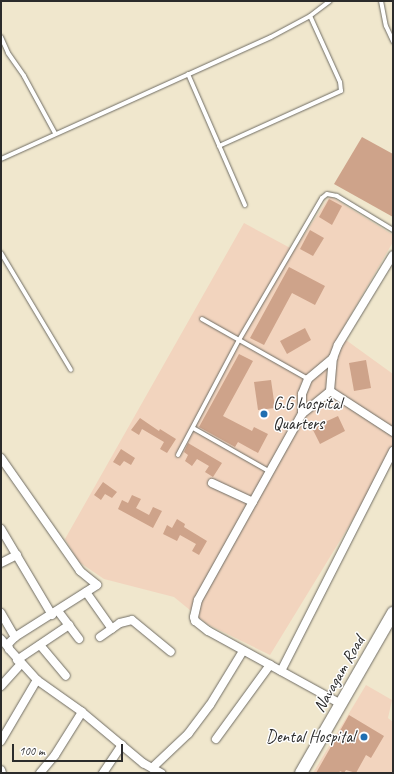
<!DOCTYPE html>
<style>
body{margin:0}
#map{position:relative;width:394px;height:774px;overflow:hidden;background:#f0e7cd;font-family:Caveat,sans-serif}
div>[style]{position:absolute}
.built>*{inset:0;background:#f2d4be}
.building>*{inset:0;background:#cea38a}
.roads{filter:drop-shadow(0 0 1px #706d64) drop-shadow(0 0 1px #706d64)}
.lane>*{height:4px;margin:-2px;padding:0 2px;transform-origin:2px;border-radius:2px;background:#fff}
.street>*{height:8px;margin:-4px;padding:0 4px;transform-origin:4px;border-radius:4px;background:#fff}
.secondary>*{height:12px;margin:-6px;padding:0 6px;transform-origin:6px;border-radius:6px;background:#fff}
.dots>*{width:11px;height:11px;translate:-50% -50%;box-sizing:border-box;border:2px solid #fff;border-radius:50%}
span{translate:-50% -50%;white-space:nowrap;text-align:center;line-height:1.15;-webkit-text-stroke:3px #fff;paint-order:stroke}
.poi-label{font-size:17px;color:#2b2b2b}
.left{translate:0 -50%;text-align:left}
.right{translate:-100% -50%;text-align:right}
.street-label{font-size:17px;color:#2b2b2b}
.frame{position:absolute;inset:0;border:2px solid #2b2b2b;pointer-events:none}
.scale{position:absolute;left:12px;top:744px;width:111px;height:18px;box-sizing:border-box;border:2px solid #2b2b2b;border-top:0;padding-left:5px;font-size:12px;line-height:14px;white-space:nowrap;color:#2b2b2b;-webkit-text-stroke:3px #fff;paint-order:stroke}
</style>
<div id="map">
<div class="built">
<i style="clip-path:polygon(330px 196px,393px 235px,393px 242px,339px 335px,393px 374px,393px 454px,270px 655px,207px 624px,174px 597px,104px 579px,79px 562px,65px 539px,244px 223px,294px 250px)"></i>
<i style="clip-path:polygon(366px 685px,392px 700px,388px 718px,393px 722px,393px 773px,313px 773px)"></i>
</div>
<div class="building">
<i style="clip-path:polygon(362px 137px,393px 154px,393px 217px,334px 184px)"></i>
<i style="clip-path:polygon(329px 199px,342px 206px,332px 225px,319px 217px)"></i>
<i style="clip-path:polygon(310px 230px,324px 238px,313px 256px,300px 249px)"></i>
<i style="clip-path:polygon(289px 267px,325px 286px,315px 305px,292px 293px,264px 345px,250px 338px)"></i>
<i style="clip-path:polygon(305px 328px,311px 340px,287px 354px,280px 341px)"></i>
<i style="clip-path:polygon(239px 354px,253px 361px,223px 416px,252px 431px,254px 427px,268px 434px,258px 453px,238px 442px,235px 447px,199px 427px)"></i>
<i style="clip-path:polygon(366px 360px,371px 388px,354px 391px,349px 363px)"></i>
<i style="clip-path:polygon(271px 380px,275px 408px,258px 410px,254px 382px)"></i>
<i style="clip-path:polygon(338px 416px,345px 431px,320px 444px,312px 428px)"></i>
<i style="clip-path:polygon(140px 418px,159px 431px,160px 429px,176px 439px,167px 453px,160px 449px,164px 442px,142px 429px,139px 435px,131px 430px)"></i>
<i style="clip-path:polygon(188px 443px,222px 463px,213px 477px,205px 472px,209px 466px,197px 459px,192px 466px,185px 461px,188px 455px,184px 452px)"></i>
<i style="clip-path:polygon(121px 449px,135px 458px,131px 465px,124px 461px,120px 466px,113px 462px)"></i>
<i style="clip-path:polygon(103px 482px,117px 492px,112px 498px,105px 494px,101px 500px,94px 495px)"></i>
<i style="clip-path:polygon(132px 495px,141px 499px,136px 508px,149px 515px,153px 507px,162px 511px,153px 528px,118px 509px,122px 500px,128px 503px)"></i>
<i style="clip-path:polygon(177px 519px,185px 524px,184px 527px,207px 541px,199px 555px,192px 551px,196px 544px,180px 535px,177px 541px,163px 534px,167px 525px,172px 528px)"></i>
<i style="clip-path:polygon(349px 715px,384px 736px,371px 758px,366px 755px,356px 773px,346px 770px,344px 773px,340px 771px,339px 773px,316px 773px)"></i>
</div>
<div class="roads">
<div class="lane">
<i style="left:381px;top:1px;width:25px;rotate:79deg"></i>
<i style="left:386px;top:26px;width:17px;rotate:65deg"></i>
<i style="left:1px;top:37px;width:17px;rotate:66deg"></i>
<i style="left:8px;top:53px;width:28px;rotate:55deg"></i>
<i style="left:24px;top:76px;width:65px;rotate:61.5deg"></i>
<i style="left:188px;top:74px;width:143px;rotate:66.5deg"></i>
<i style="left:219px;top:146px;width:134px;rotate:-24.3deg"></i>
<i style="left:341px;top:91px;width:9px;rotate:-96deg"></i>
<i style="left:340px;top:82px;width:72px;rotate:-114.4deg"></i>
<i style="left:1px;top:159px;width:296px;rotate:-24.3deg"></i>
<i style="left:271px;top:37px;width:44px;rotate:-28.3deg"></i>
<i style="left:310px;top:16px;width:25px;rotate:-37deg"></i>
<i style="left:1px;top:253px;width:136px;rotate:59.1deg"></i>
<i style="left:202px;top:319px;width:122px;rotate:29.5deg"></i>
<i style="left:193px;top:428px;width:89px;rotate:29.7deg"></i>
<i style="left:178px;top:455px;width:130px;rotate:-62.1deg"></i>
<i style="left:239px;top:340px;width:164px;rotate:-59.7deg"></i>
<i style="left:322px;top:198px;width:6px;rotate:-39deg"></i>
<i style="left:327px;top:194px;width:10px;rotate:11deg"></i>
<i style="left:337px;top:196px;width:66px;rotate:31.3deg"></i>
</div>
<div class="street">
<i style="left:330px;top:391px;width:75px;rotate:33.1deg"></i>
<i style="left:302px;top:414px;width:20px;rotate:-90deg"></i>
<i style="left:302px;top:394px;width:16px;rotate:-68deg"></i>
<i style="left:308px;top:379px;width:33px;rotate:-40deg"></i>
<i style="left:1px;top:458px;width:138px;rotate:55deg"></i>
<i style="left:80px;top:571px;width:22px;rotate:39deg"></i>
<i style="left:97px;top:585px;width:97px;rotate:147.6deg"></i>
<i style="left:15px;top:637px;width:10px;rotate:135deg"></i>
<i style="left:8px;top:644px;width:5px;rotate:79deg"></i>
<i style="left:9px;top:649px;width:42px;rotate:47.9deg"></i>
<i style="left:37px;top:680px;width:55px;rotate:35.4deg"></i>
<i style="left:82px;top:712px;width:80px;rotate:39.9deg"></i>
<i style="left:143px;top:763px;width:21px;rotate:29deg"></i>
<i style="left:212px;top:483px;width:45px;rotate:24.9deg"></i>
<i style="left:1px;top:529px;width:100px;rotate:59.3deg"></i>
<i style="left:1px;top:563px;width:18px;rotate:-27deg"></i>
<i style="left:86px;top:592px;width:45px;rotate:54.9deg"></i>
<i style="left:58px;top:611px;width:35px;rotate:53deg"></i>
<i style="left:1px;top:613px;width:28px;rotate:60deg"></i>
<i style="left:100px;top:637px;width:24px;rotate:-35deg"></i>
<i style="left:120px;top:623px;width:12px;rotate:-14deg"></i>
<i style="left:132px;top:620px;width:50px;rotate:39.4deg"></i>
<i style="left:1px;top:639px;width:11px;rotate:49deg"></i>
<i style="left:40px;top:645px;width:40px;rotate:50deg"></i>
<i style="left:17px;top:660px;width:63px;rotate:-33.9deg"></i>
<i style="left:281px;top:671px;width:247px;rotate:-63deg"></i>
<i style="left:1px;top:686px;width:30px;rotate:-48deg"></i>
<i style="left:341px;top:704px;width:152px;rotate:-151.2deg"></i>
<i style="left:208px;top:631px;width:16px;rotate:-142deg"></i>
<i style="left:195px;top:621px;width:4px;rotate:-104deg"></i>
<i style="left:194px;top:617px;width:17px;rotate:-77deg"></i>
<i style="left:198px;top:600px;width:213px;rotate:-60.8deg"></i>
<i style="left:302px;top:414px;width:36px;rotate:-39deg"></i>
<i style="left:330px;top:391px;width:33px;rotate:-85deg"></i>
<i style="left:333px;top:358px;width:14px;rotate:-69deg"></i>
<i style="left:338px;top:345px;width:105px;rotate:-58.6deg"></i>
<i style="left:216px;top:739px;width:92px;rotate:-53.9deg"></i>
<i style="left:1px;top:741px;width:71px;rotate:-59.5deg"></i>
<i style="left:152px;top:768px;width:50px;rotate:-43.4deg"></i>
<i style="left:188px;top:734px;width:36px;rotate:-53deg"></i>
<i style="left:210px;top:705px;width:63px;rotate:-58.6deg"></i>
<i style="left:1px;top:770px;width:3px;rotate:72deg"></i>
<i style="left:40px;top:773px;width:23px;rotate:-50deg"></i>
<i style="left:55px;top:755px;width:51px;rotate:-57.9deg"></i>
<i style="left:103px;top:773px;width:34px;rotate:-56deg"></i>
</div>
<div class="secondary">
<i style="left:301px;top:773px;width:185px;rotate:-60.1deg"></i>
</div>
</div>
<div class="dots">
<i style="left:264px;top:414px;background:#1f6fb2"></i>
<i style="left:364px;top:737px;background:#1f6fb2"></i>
</div>
<div class="poi-label">
<span class="left" style="left:273px;top:414px">G.G hospital<br>Quarters</span>
<span class="right" style="left:355px;top:737px">Dental Hospital</span>
</div>
<div class="street-label">
<span style="left:339px;top:674px;rotate:-60deg">Navagam Road</span>
</div>
<div class="frame"></div>
<div class="scale">100 m</div>
</div>
